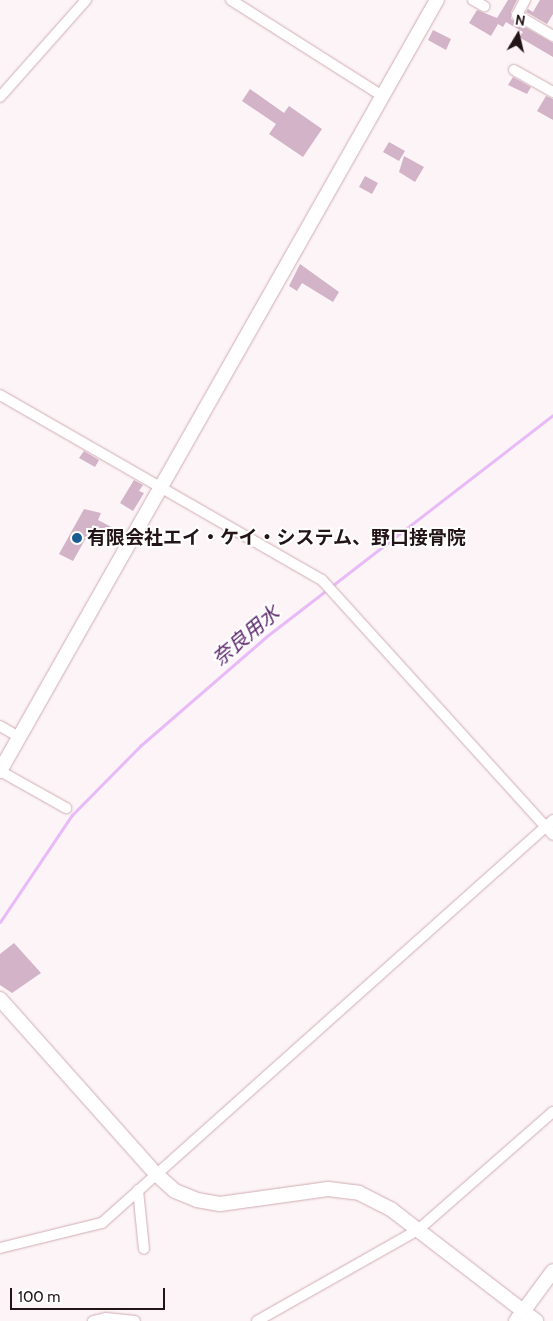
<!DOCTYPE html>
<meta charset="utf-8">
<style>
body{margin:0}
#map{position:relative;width:553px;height:1321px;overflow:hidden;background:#fcf4f6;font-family:Cabin,"Noto Sans JP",sans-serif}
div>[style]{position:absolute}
.stream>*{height:3px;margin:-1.5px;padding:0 1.5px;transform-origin:1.5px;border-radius:1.5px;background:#e8bbf8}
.building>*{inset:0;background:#d2b3c7}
.roads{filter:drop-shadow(0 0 1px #d1acb4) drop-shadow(0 0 1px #d1acb4)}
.minor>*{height:10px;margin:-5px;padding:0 5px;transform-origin:5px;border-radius:5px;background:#fff}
.tertiary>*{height:14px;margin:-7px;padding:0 7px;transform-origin:7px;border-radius:7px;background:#fff}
.dots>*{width:14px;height:14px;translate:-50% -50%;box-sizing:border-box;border:2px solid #fff;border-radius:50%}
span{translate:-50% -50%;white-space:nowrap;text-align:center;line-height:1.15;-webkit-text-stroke:4px #fff;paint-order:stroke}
.poi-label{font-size:19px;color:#221417;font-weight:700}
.left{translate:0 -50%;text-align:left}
.water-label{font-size:20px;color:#5c276d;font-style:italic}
.north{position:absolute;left:493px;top:10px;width:50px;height:50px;-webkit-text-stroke:4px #fff;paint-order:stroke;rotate:9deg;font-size:14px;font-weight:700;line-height:20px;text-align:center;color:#221417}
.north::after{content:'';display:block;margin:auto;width:18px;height:22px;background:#221417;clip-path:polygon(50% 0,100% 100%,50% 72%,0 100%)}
.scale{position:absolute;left:10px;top:1288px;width:155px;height:22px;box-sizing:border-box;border:2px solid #221417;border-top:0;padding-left:6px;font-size:15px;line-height:18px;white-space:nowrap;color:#221417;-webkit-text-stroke:4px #fff;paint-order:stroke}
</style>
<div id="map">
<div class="stream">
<i style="left:0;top:922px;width:129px;rotate:-56.1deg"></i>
<i style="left:72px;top:815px;width:97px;rotate:-45.4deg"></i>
<i style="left:140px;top:746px;width:168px;rotate:-40.9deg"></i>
<i style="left:267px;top:636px;width:361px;rotate:-37.7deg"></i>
</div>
<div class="building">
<i style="clip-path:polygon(508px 0,517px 0,511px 12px,511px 19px,553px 43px,553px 57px,519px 37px,523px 32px,506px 22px,503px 27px,498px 24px,491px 36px,469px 23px,477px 10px,497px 18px)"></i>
<i style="clip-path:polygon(540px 0,553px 0,553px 14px,547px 24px,526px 12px,528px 9px,533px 12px)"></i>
<i style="clip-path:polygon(433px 30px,451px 39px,446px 50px,428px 40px)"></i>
<i style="clip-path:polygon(513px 77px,531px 87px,527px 94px,508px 85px)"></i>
<i style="clip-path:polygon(250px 89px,284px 113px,289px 106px,322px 129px,303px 157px,269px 134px,276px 124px,242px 101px)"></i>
<i style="clip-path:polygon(546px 96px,553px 99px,553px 120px,537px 111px)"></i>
<i style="clip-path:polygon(389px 142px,405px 151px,399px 161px,383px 152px)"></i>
<i style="clip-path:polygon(404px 156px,424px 167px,415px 182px,399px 172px)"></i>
<i style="clip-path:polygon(365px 176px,378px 183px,372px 194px,359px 187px)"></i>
<i style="clip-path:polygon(300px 264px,339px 292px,333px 302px,302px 283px,297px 291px,289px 286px)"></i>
<i style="clip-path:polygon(84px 451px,99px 460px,95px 467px,79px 458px)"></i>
<i style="clip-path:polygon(134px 480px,143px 485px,139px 491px,144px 493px,133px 511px,120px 503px)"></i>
<i style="clip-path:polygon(84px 509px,101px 513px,98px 520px,121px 532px,116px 543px,91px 529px,73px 561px,59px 554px)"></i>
<i style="clip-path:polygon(14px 943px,41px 973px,12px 993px,0 985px,0 954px)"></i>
</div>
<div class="roads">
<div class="minor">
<i style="left:231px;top:0;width:179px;rotate:32.4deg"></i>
<i style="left:473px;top:0;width:13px;rotate:29deg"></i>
<i style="left:525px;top:0;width:17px;rotate:118deg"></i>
<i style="left:517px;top:15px;width:42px;rotate:30.3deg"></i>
<i style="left:514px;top:70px;width:45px;rotate:29.4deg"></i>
<i style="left:0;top:97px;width:130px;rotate:-48.4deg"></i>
<i style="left:0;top:395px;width:371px;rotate:29.9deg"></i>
<i style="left:322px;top:580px;width:344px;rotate:47.8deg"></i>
<i style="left:0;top:726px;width:22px;rotate:30deg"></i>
<i style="left:0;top:771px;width:76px;rotate:29.3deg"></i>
<i style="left:138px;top:1190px;width:59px;rotate:84.2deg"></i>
<i style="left:0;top:1248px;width:105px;rotate:-13.8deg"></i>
<i style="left:102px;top:1223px;width:605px;rotate:-41.78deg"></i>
<i style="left:93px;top:1321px;width:13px;rotate:-13deg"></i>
<i style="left:106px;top:1318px;width:29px;rotate:6deg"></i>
<i style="left:257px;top:1321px;width:185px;rotate:-29.5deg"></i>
<i style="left:418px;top:1230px;width:179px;rotate:-41.2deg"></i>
</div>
<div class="tertiary">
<i style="left:0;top:771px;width:886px;rotate:-60.46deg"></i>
<i style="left:0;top:999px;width:234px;rotate:48.3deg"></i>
<i style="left:156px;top:1174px;width:25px;rotate:42deg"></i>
<i style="left:175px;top:1191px;width:24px;rotate:22deg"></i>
<i style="left:197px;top:1200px;width:23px;rotate:10deg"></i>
<i style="left:220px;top:1204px;width:109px;rotate:-7.9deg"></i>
<i style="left:328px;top:1189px;width:31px;rotate:7deg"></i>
<i style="left:359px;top:1193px;width:37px;rotate:27deg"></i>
<i style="left:392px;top:1210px;width:182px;rotate:37.6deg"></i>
<i style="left:516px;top:1321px;width:62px;rotate:-53.5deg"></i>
</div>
</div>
<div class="dots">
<i style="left:77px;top:538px;background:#175d91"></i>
</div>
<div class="poi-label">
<span class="left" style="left:87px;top:538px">有限会社エイ・ケイ・システム、野口接骨院</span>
</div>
<div class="water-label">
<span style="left:246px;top:636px;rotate:-40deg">奈良用水</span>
</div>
<div class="north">N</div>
<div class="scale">100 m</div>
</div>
